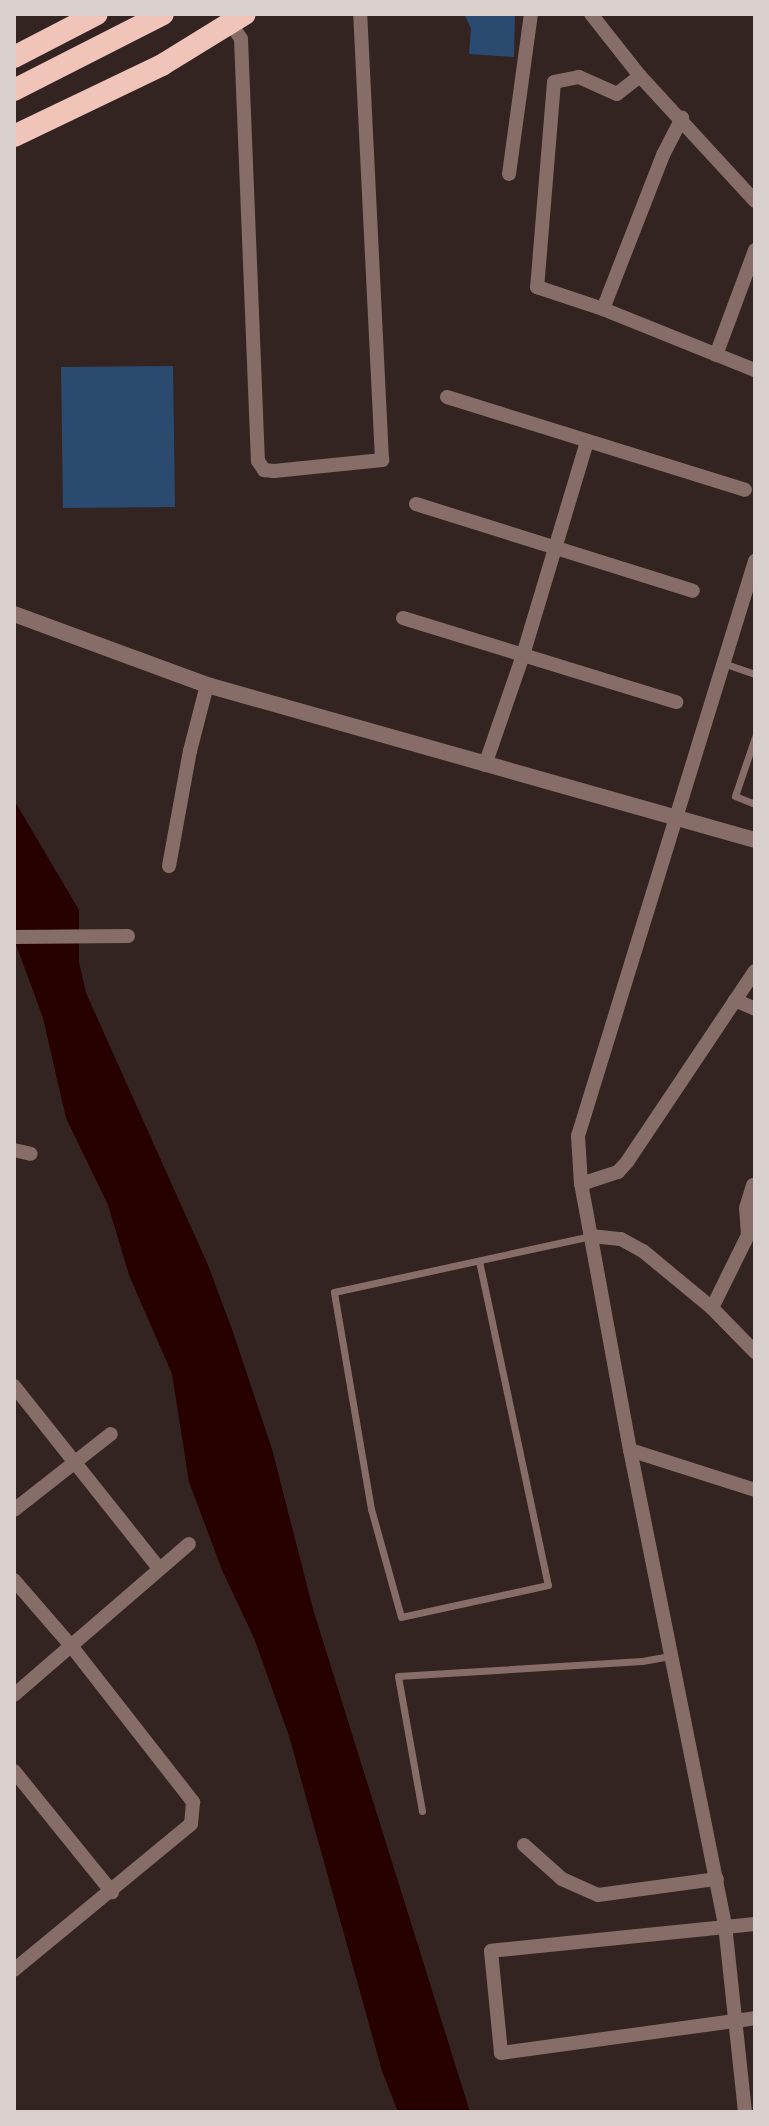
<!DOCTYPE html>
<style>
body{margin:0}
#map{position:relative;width:769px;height:2126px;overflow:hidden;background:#332421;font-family:"IBM Plex Serif",serif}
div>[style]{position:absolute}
.water>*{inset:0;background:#270000}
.building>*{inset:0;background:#2a4a6f}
.service>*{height:7px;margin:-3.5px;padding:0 3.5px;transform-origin:3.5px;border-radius:3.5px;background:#876d68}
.minor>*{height:14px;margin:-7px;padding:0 7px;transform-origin:7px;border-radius:7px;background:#876d68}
.tertiary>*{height:16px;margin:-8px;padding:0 8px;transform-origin:8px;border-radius:8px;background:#876d68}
.trunk>*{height:22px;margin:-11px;padding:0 11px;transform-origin:11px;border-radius:11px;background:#f1c4ba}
span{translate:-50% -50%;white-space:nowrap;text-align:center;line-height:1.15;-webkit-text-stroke:6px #291a17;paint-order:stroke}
.frame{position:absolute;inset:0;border:16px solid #d9cfcd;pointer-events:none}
</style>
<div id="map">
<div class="water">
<i style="clip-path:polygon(14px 800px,79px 910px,79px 962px,86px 993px,208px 1265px,233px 1332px,272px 1449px,313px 1609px,470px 2112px,398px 2112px,382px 2071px,289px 1736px,254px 1638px,222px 1570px,189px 1482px,172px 1374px,129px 1275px,108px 1205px,66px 1118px,43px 1018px,14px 939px)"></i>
</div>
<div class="building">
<i style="clip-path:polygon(464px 14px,515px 14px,514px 57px,469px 54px,471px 28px)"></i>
<i style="clip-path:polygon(173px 366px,175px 507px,63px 508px,61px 367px)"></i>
</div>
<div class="service">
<i style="left:723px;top:663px;width:34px;rotate:19deg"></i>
<i style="left:755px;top:737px;width:62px;rotate:108.7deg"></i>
<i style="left:735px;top:796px;width:22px;rotate:22deg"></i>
<i style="left:479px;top:1261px;width:331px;rotate:78deg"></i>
<i style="left:548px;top:1585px;width:150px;rotate:167.7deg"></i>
<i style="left:401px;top:1617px;width:112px;rotate:-105.5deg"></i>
<i style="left:371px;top:1509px;width:220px;rotate:-99.7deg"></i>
<i style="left:334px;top:1292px;width:263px;rotate:-12.3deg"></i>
<i style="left:422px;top:1811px;width:137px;rotate:-100.1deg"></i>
<i style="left:398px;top:1676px;width:244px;rotate:-3.5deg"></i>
<i style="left:642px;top:1661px;width:29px;rotate:-10deg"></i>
</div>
<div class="minor">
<i style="left:591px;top:14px;width:79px;rotate:51.7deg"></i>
<i style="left:640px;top:76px;width:170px;rotate:47.4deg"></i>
<i style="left:230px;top:23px;width:19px;rotate:55deg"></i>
<i style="left:241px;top:39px;width:422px;rotate:87.7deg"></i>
<i style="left:258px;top:461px;width:11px;rotate:56deg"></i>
<i style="left:264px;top:470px;width:10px;rotate:6deg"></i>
<i style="left:274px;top:471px;width:109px;rotate:-5.8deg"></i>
<i style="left:382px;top:460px;width:447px;rotate:-92.8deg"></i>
<i style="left:640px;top:76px;width:29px;rotate:142deg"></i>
<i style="left:617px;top:94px;width:42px;rotate:-155.9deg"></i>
<i style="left:579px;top:77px;width:25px;rotate:169deg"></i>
<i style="left:554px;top:82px;width:206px;rotate:94.7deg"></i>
<i style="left:537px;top:287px;width:70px;rotate:18.4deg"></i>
<i style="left:603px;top:309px;width:164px;rotate:21.9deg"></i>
<i style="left:509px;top:174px;width:162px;rotate:-82.2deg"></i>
<i style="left:603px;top:309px;width:165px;rotate:-68.7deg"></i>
<i style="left:663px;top:155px;width:42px;rotate:-62.8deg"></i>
<i style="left:716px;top:355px;width:112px;rotate:-69.6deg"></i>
<i style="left:447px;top:397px;width:312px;rotate:17.3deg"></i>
<i style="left:416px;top:504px;width:290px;rotate:17.4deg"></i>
<i style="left:403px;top:618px;width:286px;rotate:17.1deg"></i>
<i style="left:485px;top:765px;width:116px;rotate:-70.9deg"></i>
<i style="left:523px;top:655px;width:223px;rotate:-73.3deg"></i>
<i style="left:169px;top:866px;width:117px;rotate:-79.7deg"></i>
<i style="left:190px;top:751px;width:68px;rotate:-75.6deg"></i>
<i style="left:14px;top:937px;width:114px;rotate:-0.5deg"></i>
<i style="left:735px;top:1000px;width:22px;rotate:24deg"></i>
<i style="left:14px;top:1150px;width:17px;rotate:13deg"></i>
<i style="left:581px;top:1184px;width:39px;rotate:-18deg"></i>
<i style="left:618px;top:1172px;width:13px;rotate:-48deg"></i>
<i style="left:627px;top:1162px;width:230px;rotate:-56.2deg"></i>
<i style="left:591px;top:1236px;width:30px;rotate:6deg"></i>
<i style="left:621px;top:1239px;width:25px;rotate:29deg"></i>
<i style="left:643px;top:1251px;width:89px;rotate:39.6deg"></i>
<i style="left:712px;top:1308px;width:62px;rotate:45.7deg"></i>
<i style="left:712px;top:1308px;width:81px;rotate:-63.7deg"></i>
<i style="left:748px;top:1235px;width:27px;rotate:-94deg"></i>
<i style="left:746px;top:1208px;width:24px;rotate:-73deg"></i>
<i style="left:14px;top:1386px;width:233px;rotate:51.5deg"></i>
<i style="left:630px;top:1450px;width:131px;rotate:17.7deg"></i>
<i style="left:14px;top:1510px;width:123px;rotate:-38.1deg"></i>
<i style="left:14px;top:1580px;width:89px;rotate:49.1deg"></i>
<i style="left:72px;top:1647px;width:197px;rotate:52deg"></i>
<i style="left:193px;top:1802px;width:22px;rotate:95deg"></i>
<i style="left:191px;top:1824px;width:229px;rotate:140.5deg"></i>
<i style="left:14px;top:1695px;width:231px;rotate:-40.8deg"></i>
<i style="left:14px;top:1771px;width:156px;rotate:51deg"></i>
<i style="left:524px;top:1845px;width:51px;rotate:41.8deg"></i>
<i style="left:562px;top:1879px;width:39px;rotate:24deg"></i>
<i style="left:598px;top:1895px;width:120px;rotate:-7.7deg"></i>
<i style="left:755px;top:1924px;width:265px;rotate:174.2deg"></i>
<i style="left:491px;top:1951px;width:102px;rotate:84.4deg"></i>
<i style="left:501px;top:2053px;width:256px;rotate:-7.8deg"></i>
<i style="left:745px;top:2112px;width:188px;rotate:-96.1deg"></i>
<i style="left:725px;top:1925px;width:484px;rotate:-101.3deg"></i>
<i style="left:630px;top:1450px;width:270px;rotate:-100.4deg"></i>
<i style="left:581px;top:1184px;width:48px;rotate:-93.6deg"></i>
<i style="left:578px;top:1136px;width:602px;rotate:-72.89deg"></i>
</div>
<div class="tertiary">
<i style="left:14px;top:614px;width:206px;rotate:20.2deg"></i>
<i style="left:207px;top:685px;width:569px;rotate:15.79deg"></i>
</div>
<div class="trunk">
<i style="left:14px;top:57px;width:93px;rotate:-27.4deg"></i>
<i style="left:14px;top:90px;width:167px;rotate:-27deg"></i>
<i style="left:14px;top:136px;width:164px;rotate:-25.6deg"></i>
<i style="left:162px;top:65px;width:97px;rotate:-31.6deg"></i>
</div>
<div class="frame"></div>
</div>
